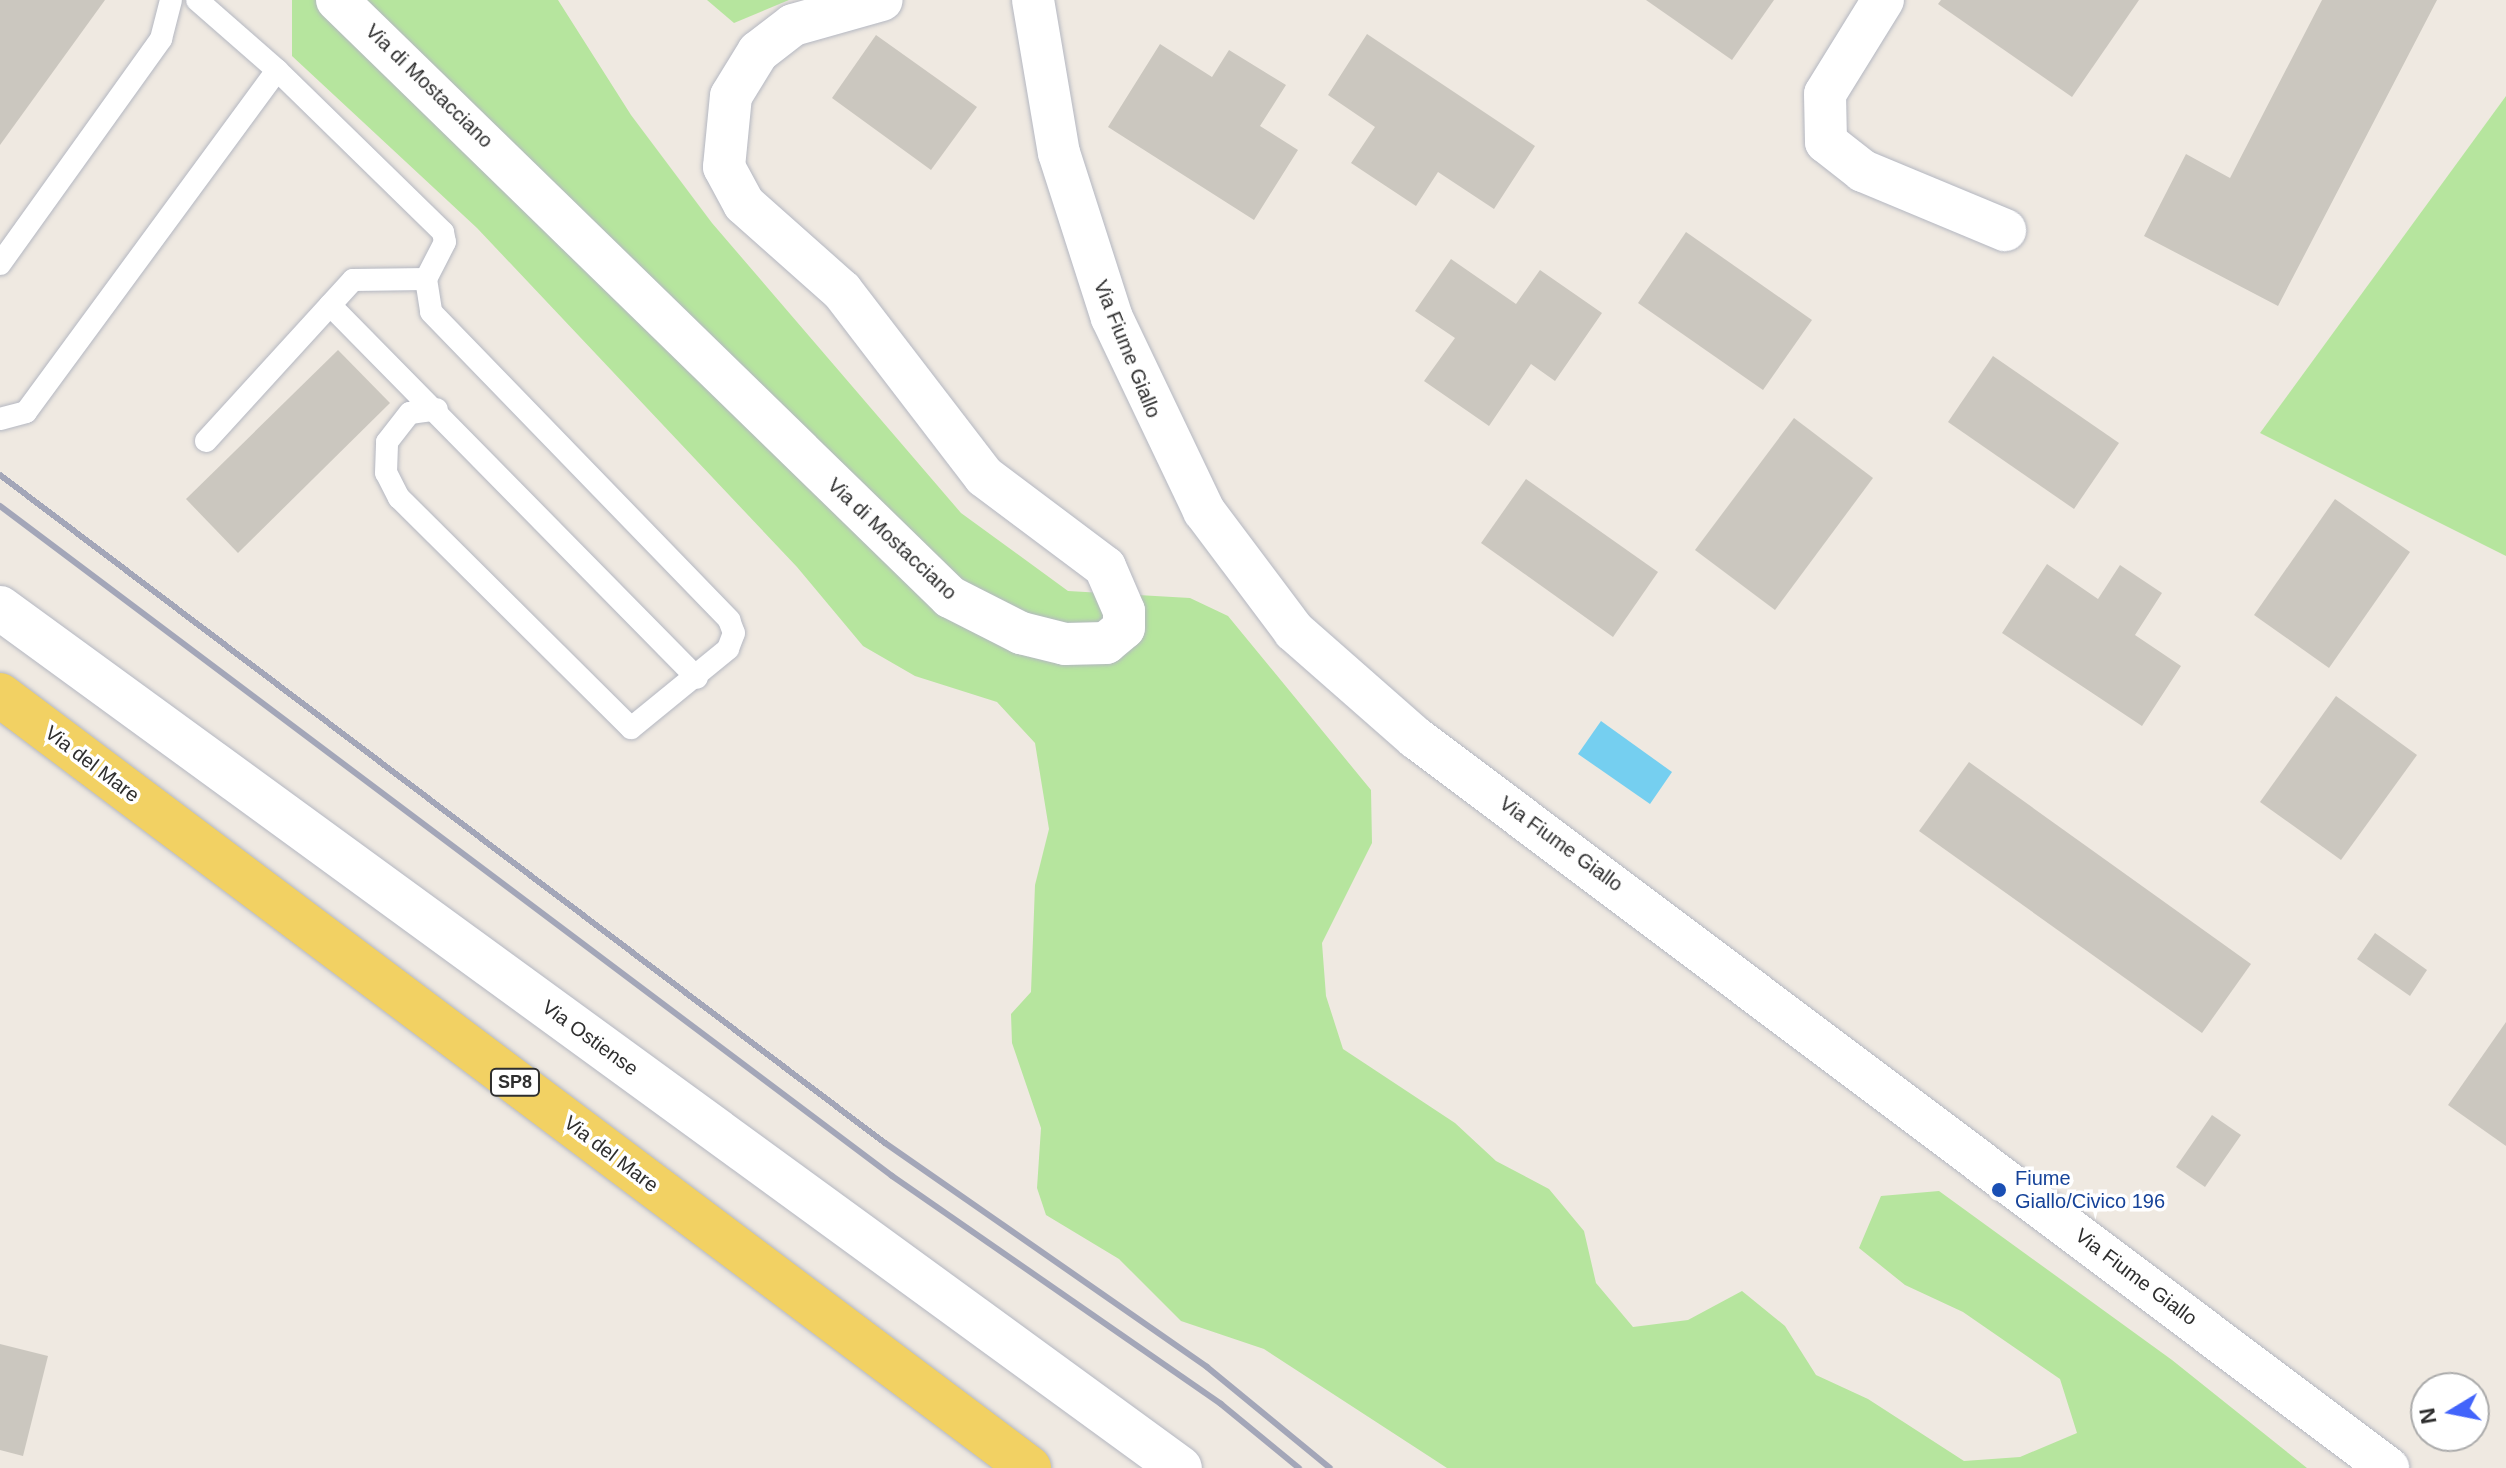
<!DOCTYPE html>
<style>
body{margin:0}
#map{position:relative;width:2506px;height:1468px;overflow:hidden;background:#efe9e1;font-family:Helvetica,sans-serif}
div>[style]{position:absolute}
.green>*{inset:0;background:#b6e59e}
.water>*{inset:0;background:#75cff0}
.building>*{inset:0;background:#cbc7bf}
.roads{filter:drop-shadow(0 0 2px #b4b7c1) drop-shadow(0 0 2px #b4b7c1)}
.lane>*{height:22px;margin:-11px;padding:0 11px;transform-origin:11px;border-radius:11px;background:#fff}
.street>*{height:42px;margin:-21px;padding:0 21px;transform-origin:21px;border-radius:21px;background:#fff}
.secondary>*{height:44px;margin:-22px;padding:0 22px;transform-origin:22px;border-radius:22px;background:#fff}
.primary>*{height:44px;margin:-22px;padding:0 22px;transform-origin:22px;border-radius:22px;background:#f2d163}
.rail>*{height:6px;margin:-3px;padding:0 3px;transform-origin:3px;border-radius:3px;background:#a3a6b8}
.dots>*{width:22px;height:22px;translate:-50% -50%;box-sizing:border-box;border:4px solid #fff;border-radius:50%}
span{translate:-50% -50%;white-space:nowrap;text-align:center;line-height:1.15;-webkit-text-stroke:7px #fff;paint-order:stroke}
.shield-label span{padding:2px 6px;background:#fff;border:2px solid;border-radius:6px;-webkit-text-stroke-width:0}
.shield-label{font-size:18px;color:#2e2e2e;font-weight:700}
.street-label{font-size:20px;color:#2e2e2e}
.transit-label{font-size:20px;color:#164399}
.left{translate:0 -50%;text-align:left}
.north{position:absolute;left:2410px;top:1372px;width:80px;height:80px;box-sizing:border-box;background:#fff;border:2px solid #ababab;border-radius:50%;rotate:260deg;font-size:22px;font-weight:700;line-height:32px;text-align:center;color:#2e2e2e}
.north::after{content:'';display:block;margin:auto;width:28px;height:36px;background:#4264fb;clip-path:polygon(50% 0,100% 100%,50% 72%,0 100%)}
</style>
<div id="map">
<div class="green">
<i style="clip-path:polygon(292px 0,558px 0,631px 115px,712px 223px,961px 513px,1068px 591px,1190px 598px,1228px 616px,1371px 790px,1372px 843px,1322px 943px,1326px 996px,1343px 1049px,1455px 1123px,1496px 1161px,1549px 1189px,1584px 1231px,1596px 1283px,1633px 1327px,1688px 1320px,1742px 1291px,1785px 1326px,1816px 1375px,1868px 1399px,1964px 1461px,2020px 1457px,2077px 1433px,2060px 1379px,1963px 1312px,1905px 1285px,1859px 1248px,1881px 1196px,1939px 1191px,2172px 1360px,2307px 1468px,1447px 1468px,1264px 1349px,1181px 1321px,1119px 1259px,1046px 1215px,1037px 1188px,1041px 1128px,1012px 1043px,1011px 1014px,1031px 992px,1035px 885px,1049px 829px,1035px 743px,997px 702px,915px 676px,863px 646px,797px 567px,477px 228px,292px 56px)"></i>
<i style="clip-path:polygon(707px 0,789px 0,734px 23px)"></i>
<i style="clip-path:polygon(2506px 96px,2506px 556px,2260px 433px)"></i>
</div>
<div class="water">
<i style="clip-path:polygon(1601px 721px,1672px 772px,1650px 804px,1578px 754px)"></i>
</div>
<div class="building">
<i style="clip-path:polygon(0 0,105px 0,0 145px)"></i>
<i style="clip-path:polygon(1646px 0,1774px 0,1732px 60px)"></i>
<i style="clip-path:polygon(1941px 0,2139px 0,2072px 97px,1938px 4px)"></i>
<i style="clip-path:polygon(2322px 0,2437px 0,2278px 306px,2144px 236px,2186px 154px,2230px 178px)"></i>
<i style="clip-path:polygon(1367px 34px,1535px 146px,1494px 209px,1438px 172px,1416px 206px,1351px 163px,1375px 127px,1328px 95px)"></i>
<i style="clip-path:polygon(876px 35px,977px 107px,931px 170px,832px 98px)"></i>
<i style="clip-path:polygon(1160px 44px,1212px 77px,1229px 50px,1286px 85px,1260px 126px,1298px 150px,1254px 220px,1108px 127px)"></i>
<i style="clip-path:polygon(1686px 232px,1812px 320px,1763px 390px,1638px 303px)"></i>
<i style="clip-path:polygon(1451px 259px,1516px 304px,1540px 270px,1602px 313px,1555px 381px,1531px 364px,1489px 426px,1424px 381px,1455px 338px,1415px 311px)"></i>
<i style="clip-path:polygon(338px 350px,390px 403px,238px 553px,186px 499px)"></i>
<i style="clip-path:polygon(1993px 356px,2119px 443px,2074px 509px,1948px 422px)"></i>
<i style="clip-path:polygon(1794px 418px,1873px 478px,1775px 610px,1695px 550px)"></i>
<i style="clip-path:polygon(1526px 479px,1658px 572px,1613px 637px,1481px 543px)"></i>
<i style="clip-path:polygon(2335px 499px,2410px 552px,2329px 668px,2254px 615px)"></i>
<i style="clip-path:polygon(2047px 564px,2098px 599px,2120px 565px,2162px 593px,2135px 635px,2181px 666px,2142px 726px,2002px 633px)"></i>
<i style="clip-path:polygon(2336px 696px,2417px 755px,2341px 860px,2260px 802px)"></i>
<i style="clip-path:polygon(1969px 762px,2251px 964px,2202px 1033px,1919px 831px)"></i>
<i style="clip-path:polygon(2375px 933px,2427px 970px,2410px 996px,2357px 959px)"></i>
<i style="clip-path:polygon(2506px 1022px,2506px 1146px,2448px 1105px)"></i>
<i style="clip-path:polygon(2212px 1115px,2241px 1135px,2205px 1187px,2176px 1167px)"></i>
<i style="clip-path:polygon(0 1344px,48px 1356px,23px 1456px,0 1450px)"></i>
</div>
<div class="roads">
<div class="lane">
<i style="left:277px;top:70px;width:232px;rotate:44.3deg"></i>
<i style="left:443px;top:232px;width:10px;rotate:79deg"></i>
<i style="left:445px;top:242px;width:42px;rotate:117.2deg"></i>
<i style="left:426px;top:279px;width:33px;rotate:81deg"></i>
<i style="left:431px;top:312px;width:429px;rotate:45.9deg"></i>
<i style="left:729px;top:620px;width:14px;rotate:69deg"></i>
<i style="left:734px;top:633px;width:17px;rotate:111deg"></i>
<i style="left:728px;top:649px;width:125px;rotate:140.8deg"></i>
<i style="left:631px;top:728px;width:327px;rotate:-135.2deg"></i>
<i style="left:399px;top:498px;width:28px;rotate:-117deg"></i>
<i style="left:386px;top:473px;width:31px;rotate:-88deg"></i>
<i style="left:387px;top:442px;width:37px;rotate:-52deg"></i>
<i style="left:410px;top:413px;width:27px;rotate:-8deg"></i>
<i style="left:0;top:264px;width:277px;rotate:-54.4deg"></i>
<i style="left:161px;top:39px;width:40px;rotate:-75.6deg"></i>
<i style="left:330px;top:305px;width:523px;rotate:45.46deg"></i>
<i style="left:0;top:419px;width:27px;rotate:-15deg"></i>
<i style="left:26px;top:412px;width:424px;rotate:-53.7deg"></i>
<i style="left:277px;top:70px;width:106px;rotate:-138.8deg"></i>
<i style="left:206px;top:441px;width:218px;rotate:-47.6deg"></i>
<i style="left:353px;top:280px;width:73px;rotate:-0.8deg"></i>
</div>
<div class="street">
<i style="left:337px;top:0;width:856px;rotate:44.24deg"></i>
<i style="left:950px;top:597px;width:80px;rotate:26.9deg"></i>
<i style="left:1021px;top:633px;width:45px;rotate:14deg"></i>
<i style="left:1065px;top:644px;width:41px;rotate:-1.4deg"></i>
<i style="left:1106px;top:643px;width:23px;rotate:-40deg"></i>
<i style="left:1124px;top:628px;width:17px;rotate:-90deg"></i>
<i style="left:1124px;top:611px;width:48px;rotate:-113.4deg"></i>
<i style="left:1105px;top:567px;width:151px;rotate:-143.1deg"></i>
<i style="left:984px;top:476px;width:233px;rotate:-127.5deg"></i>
<i style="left:842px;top:291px;width:131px;rotate:-138.4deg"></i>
<i style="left:744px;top:204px;width:42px;rotate:-118.4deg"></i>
<i style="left:724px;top:167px;width:71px;rotate:-84.4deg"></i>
<i style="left:731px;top:96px;width:52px;rotate:-58.5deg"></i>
<i style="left:758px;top:52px;width:44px;rotate:-37.6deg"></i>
<i style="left:793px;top:25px;width:92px;rotate:-15.7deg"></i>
<i style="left:1033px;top:0;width:155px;rotate:80.4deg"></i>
<i style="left:1059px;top:153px;width:173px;rotate:72.2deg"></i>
<i style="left:1112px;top:318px;width:214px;rotate:64.5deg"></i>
<i style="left:1204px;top:511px;width:150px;rotate:53.1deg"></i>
<i style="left:1294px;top:631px;width:162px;rotate:41.3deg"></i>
<i style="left:1416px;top:738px;width:1216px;rotate:36.91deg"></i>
<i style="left:1883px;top:0;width:110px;rotate:121.7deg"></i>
<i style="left:1825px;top:94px;width:48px;rotate:88.8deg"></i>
<i style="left:1826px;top:142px;width:47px;rotate:38.1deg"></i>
<i style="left:1863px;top:171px;width:154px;rotate:22.6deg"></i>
</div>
<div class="secondary">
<i style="left:0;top:608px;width:1460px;rotate:36.09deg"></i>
</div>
<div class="primary">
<i style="left:0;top:695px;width:1287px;rotate:36.91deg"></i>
</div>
</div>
<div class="rail">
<i style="left:0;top:475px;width:1109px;rotate:37.05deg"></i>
<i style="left:885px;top:1143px;width:392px;rotate:34.8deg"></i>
<i style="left:1207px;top:1367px;width:159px;rotate:39.4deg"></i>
<i style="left:0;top:506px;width:1116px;rotate:36.91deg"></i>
<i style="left:892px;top:1176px;width:400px;rotate:34.7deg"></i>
<i style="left:1221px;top:1404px;width:101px;rotate:39.4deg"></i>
</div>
<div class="dots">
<i style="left:1999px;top:1190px;background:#1a4fb4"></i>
</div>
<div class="shield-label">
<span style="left:515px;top:1082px">SP8</span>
</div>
<div class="street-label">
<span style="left:429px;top:86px;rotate:44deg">Via di Mostacciano</span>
<span style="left:1127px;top:349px;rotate:68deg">Via Fiume Giallo</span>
<span style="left:892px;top:539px;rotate:43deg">Via di Mostacciano</span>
<span style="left:92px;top:764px;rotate:37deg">Via del Mare</span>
<span style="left:1561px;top:844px;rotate:36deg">Via Fiume Giallo</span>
<span style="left:590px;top:1038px;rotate:36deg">Via Ostiense</span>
<span style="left:611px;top:1154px;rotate:37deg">Via del Mare</span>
<span style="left:2136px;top:1277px;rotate:37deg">Via Fiume Giallo</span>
</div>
<div class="transit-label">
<span class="left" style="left:2015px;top:1190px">Fiume<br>Giallo/Civico 196</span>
</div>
<div class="north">N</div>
</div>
